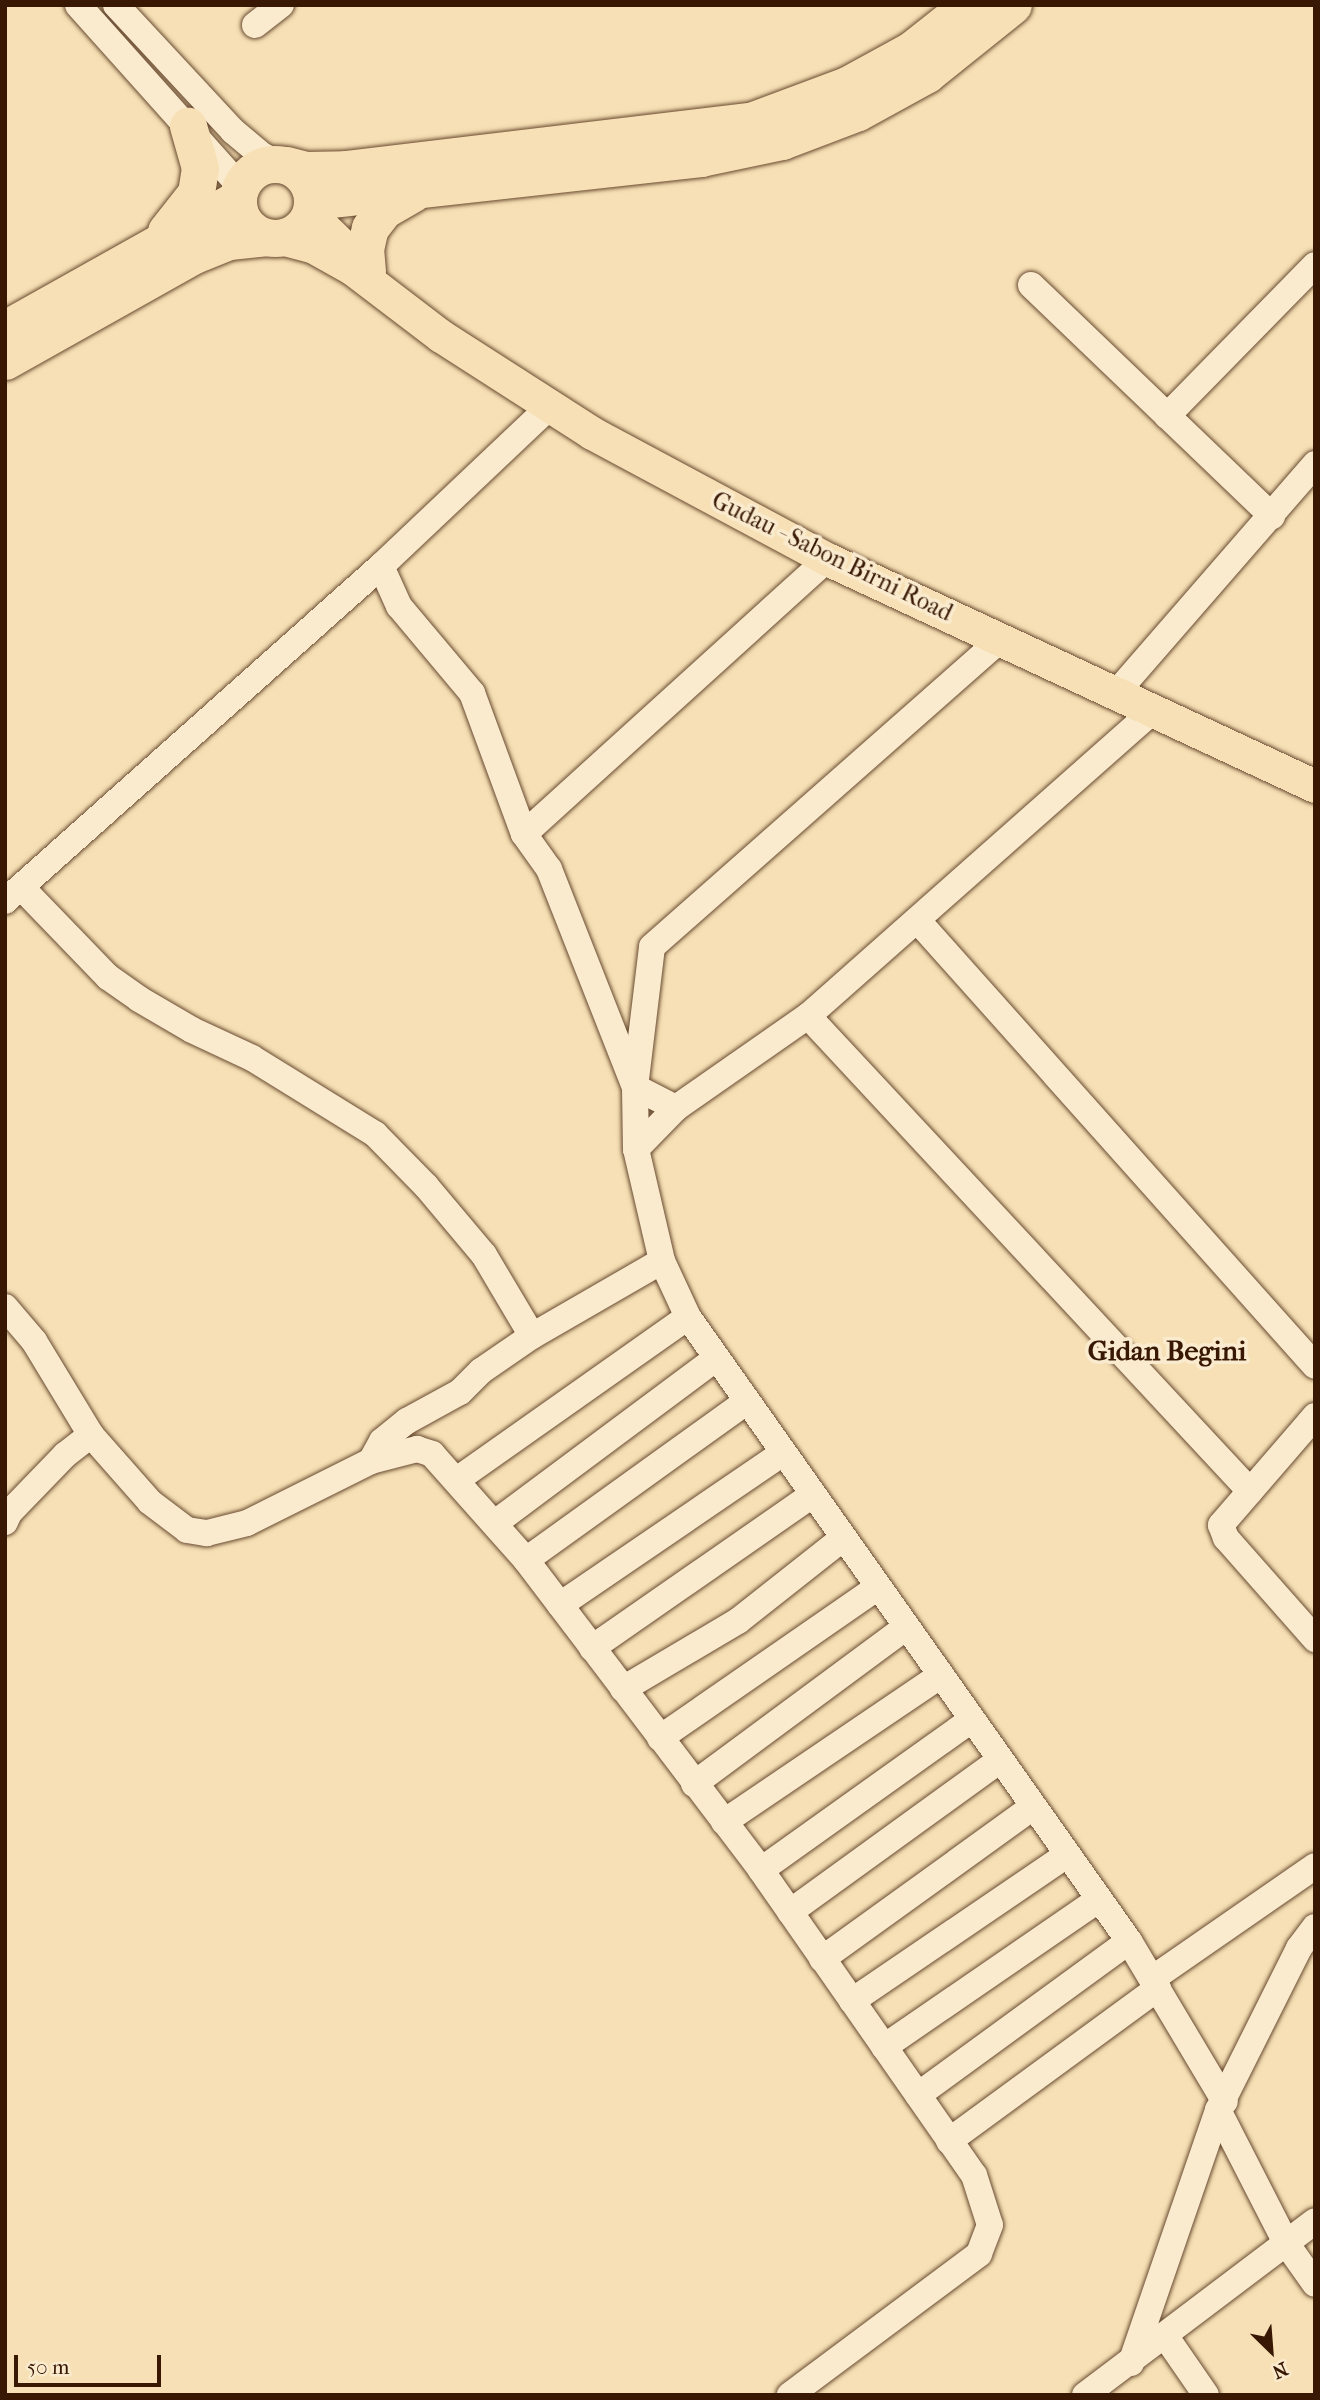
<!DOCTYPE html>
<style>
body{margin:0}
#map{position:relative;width:1320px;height:2400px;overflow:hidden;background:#f7e0b5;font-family:"IM FELL French Canon",serif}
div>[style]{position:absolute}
.roads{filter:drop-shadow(0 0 2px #684a30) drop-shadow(0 0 2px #684a30)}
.minor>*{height:26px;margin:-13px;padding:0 13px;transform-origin:13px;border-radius:13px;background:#faebcf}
.major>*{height:33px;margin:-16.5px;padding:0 16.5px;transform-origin:16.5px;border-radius:16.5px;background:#f7e0b5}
.highway>*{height:37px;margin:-18.5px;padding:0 18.5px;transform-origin:18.5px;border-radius:18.5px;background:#f7e0b5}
.highway>.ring{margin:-18.5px;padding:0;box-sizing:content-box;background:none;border:37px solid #f7e0b5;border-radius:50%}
span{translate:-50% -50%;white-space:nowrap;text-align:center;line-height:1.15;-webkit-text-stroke:7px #faebcf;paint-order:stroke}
.street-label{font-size:24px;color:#381803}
.quarter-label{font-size:28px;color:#381803;font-weight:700}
.frame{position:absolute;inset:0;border:7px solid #381803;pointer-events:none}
.north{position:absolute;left:1236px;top:2316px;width:70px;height:70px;-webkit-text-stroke:5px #faebcf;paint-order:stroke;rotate:155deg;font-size:19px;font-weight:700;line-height:28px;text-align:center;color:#381803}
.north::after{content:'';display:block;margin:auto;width:24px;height:32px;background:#381803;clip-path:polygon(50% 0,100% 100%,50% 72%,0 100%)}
.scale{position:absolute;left:14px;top:2355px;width:147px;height:32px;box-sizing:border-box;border:4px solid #381803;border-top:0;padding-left:9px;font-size:21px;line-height:24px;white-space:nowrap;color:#381803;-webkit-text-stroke:5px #faebcf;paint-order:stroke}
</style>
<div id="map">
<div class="roads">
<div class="minor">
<i style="left:78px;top:5px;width:243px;rotate:48.2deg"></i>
<i style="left:116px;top:5px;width:172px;rotate:47.1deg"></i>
<i style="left:233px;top:131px;width:39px;rotate:40deg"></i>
<i style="left:263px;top:156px;width:20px;rotate:24deg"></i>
<i style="left:255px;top:25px;width:33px;rotate:-38deg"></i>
<i style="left:1031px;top:285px;width:334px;rotate:43.8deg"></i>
<i style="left:1167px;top:416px;width:211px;rotate:-45.6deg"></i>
<i style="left:381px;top:566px;width:44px;rotate:65.8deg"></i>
<i style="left:399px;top:606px;width:114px;rotate:50deg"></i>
<i style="left:472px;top:693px;width:150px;rotate:69.8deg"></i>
<i style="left:524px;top:834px;width:43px;rotate:54.5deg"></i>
<i style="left:549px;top:869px;width:234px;rotate:68.5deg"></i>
<i style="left:635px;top:1087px;width:46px;rotate:27.1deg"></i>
<i style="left:1001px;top:639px;width:465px;rotate:138.6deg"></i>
<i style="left:652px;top:947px;width:141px;rotate:96.9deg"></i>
<i style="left:635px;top:1087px;width:62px;rotate:89.1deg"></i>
<i style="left:636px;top:1149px;width:115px;rotate:76.9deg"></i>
<i style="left:662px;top:1261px;width:62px;rotate:65.1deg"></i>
<i style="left:688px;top:1317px;width:764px;rotate:54.75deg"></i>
<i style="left:1129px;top:1941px;width:187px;rotate:59.2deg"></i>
<i style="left:1117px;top:692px;width:302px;rotate:-49deg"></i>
<i style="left:524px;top:834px;width:409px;rotate:-42.2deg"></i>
<i style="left:22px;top:888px;width:124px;rotate:46deg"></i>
<i style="left:108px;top:977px;width:38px;rotate:35deg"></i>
<i style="left:139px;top:999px;width:61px;rotate:30.3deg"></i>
<i style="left:192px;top:1030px;width:66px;rotate:25deg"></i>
<i style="left:252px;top:1058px;width:145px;rotate:31.7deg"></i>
<i style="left:375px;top:1134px;width:73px;rotate:45.6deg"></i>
<i style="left:426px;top:1186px;width:90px;rotate:50deg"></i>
<i style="left:484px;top:1255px;width:94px;rotate:59.3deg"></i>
<i style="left:5px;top:901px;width:504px;rotate:-41.7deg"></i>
<i style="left:381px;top:566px;width:233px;rotate:-43.4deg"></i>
<i style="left:918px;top:921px;width:596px;rotate:48.26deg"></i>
<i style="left:808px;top:1016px;width:649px;rotate:47.06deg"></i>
<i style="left:636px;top:1149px;width:57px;rotate:-45.7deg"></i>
<i style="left:676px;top:1108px;width:161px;rotate:-34.9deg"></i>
<i style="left:808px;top:1016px;width:462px;rotate:-41.5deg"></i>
<i style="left:5px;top:1307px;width:45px;rotate:49.5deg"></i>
<i style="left:34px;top:1341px;width:110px;rotate:58.8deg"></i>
<i style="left:91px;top:1435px;width:89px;rotate:48.6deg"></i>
<i style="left:150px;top:1502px;width:46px;rotate:37.1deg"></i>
<i style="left:187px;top:1530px;width:20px;rotate:9deg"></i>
<i style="left:207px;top:1533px;width:41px;rotate:-14deg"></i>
<i style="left:247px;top:1523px;width:139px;rotate:-26.6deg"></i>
<i style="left:371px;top:1461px;width:48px;rotate:-14.6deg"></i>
<i style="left:417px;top:1449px;width:16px;rotate:18deg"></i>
<i style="left:432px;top:1454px;width:142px;rotate:48.4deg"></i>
<i style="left:526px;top:1560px;width:389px;rotate:52.8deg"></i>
<i style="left:761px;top:1870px;width:372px;rotate:55.1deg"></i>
<i style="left:974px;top:2175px;width:52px;rotate:72.3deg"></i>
<i style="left:990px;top:2225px;width:31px;rotate:111deg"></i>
<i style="left:979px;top:2254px;width:236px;rotate:143.3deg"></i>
<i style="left:1315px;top:1416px;width:144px;rotate:130.8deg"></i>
<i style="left:1221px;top:1525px;width:14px;rotate:69deg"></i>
<i style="left:1226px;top:1538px;width:135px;rotate:48.6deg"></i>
<i style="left:371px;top:1461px;width:23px;rotate:-61deg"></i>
<i style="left:382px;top:1441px;width:32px;rotate:-39deg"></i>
<i style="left:407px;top:1421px;width:60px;rotate:-28.7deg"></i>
<i style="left:460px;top:1392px;width:30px;rotate:-45deg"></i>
<i style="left:481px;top:1371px;width:62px;rotate:-34.5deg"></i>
<i style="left:532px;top:1336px;width:150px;rotate:-30deg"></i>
<i style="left:458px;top:1479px;width:281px;rotate:-35.2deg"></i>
<i style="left:5px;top:1522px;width:10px;rotate:-66deg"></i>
<i style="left:9px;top:1513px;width:81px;rotate:-46deg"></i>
<i style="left:65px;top:1455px;width:33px;rotate:-38deg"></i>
<i style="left:495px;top:1523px;width:276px;rotate:-36.7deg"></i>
<i style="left:526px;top:1560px;width:271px;rotate:-35.7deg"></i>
<i style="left:560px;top:1605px;width:268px;rotate:-34.3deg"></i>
<i style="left:592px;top:1648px;width:268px;rotate:-34.8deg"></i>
<i style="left:623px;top:1689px;width:134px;rotate:-30.6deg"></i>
<i style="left:738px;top:1621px;width:134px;rotate:-38.3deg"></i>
<i style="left:660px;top:1738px;width:265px;rotate:-34.7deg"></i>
<i style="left:694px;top:1784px;width:264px;rotate:-36.5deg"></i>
<i style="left:724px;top:1822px;width:262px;rotate:-34.1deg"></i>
<i style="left:761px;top:1870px;width:257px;rotate:-35.5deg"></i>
<i style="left:790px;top:1912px;width:259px;rotate:-35.9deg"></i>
<i style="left:822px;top:1959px;width:260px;rotate:-35.8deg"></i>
<i style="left:1152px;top:1979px;width:198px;rotate:-34.7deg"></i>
<i style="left:852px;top:2001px;width:260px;rotate:-34.2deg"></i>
<i style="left:884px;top:2047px;width:260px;rotate:-34.5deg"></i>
<i style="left:918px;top:2095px;width:261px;rotate:-36.1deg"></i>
<i style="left:1218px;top:2110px;width:149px;rotate:62.9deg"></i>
<i style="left:1286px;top:2243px;width:50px;rotate:54.7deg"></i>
<i style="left:949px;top:2141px;width:259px;rotate:-36.2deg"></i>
<i style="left:1166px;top:2337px;width:70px;rotate:55.4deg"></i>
<i style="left:1131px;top:2363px;width:268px;rotate:-71deg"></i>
<i style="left:1218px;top:2110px;width:181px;rotate:-63.4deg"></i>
<i style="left:1299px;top:1948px;width:26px;rotate:-53deg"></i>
<i style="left:1085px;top:2395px;width:288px;rotate:-37.1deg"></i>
</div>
<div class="major">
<i style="left:310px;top:214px;width:62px;rotate:44.3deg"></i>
<i style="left:281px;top:238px;width:34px;rotate:15deg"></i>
<i style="left:314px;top:247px;width:45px;rotate:29.4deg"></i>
<i style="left:353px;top:269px;width:111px;rotate:37.3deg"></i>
<i style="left:441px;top:336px;width:179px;rotate:32.7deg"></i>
<i style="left:592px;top:433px;width:267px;rotate:28.2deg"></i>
<i style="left:827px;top:559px;width:538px;rotate:24.95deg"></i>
</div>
<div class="highway">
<i class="ring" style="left:238px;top:164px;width:37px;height:37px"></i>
<i style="left:287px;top:165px;width:20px;rotate:15deg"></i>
<i style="left:306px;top:170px;width:39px;rotate:-1deg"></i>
<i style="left:345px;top:169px;width:411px;rotate:-6.8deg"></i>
<i style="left:753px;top:120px;width:100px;rotate:-20.4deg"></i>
<i style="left:847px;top:85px;width:73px;rotate:-28.7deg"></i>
<i style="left:911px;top:50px;width:73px;rotate:-38.3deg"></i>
<i style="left:313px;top:201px;width:390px;rotate:-6.3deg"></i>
<i style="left:701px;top:158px;width:83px;rotate:-11.9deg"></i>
<i style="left:782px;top:141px;width:81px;rotate:-20.9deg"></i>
<i style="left:858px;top:112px;width:79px;rotate:-28.8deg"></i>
<i style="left:927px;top:74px;width:110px;rotate:-38.7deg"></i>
<i style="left:166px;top:231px;width:48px;rotate:-51.7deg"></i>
<i style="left:196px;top:193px;width:25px;rotate:-81deg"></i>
<i style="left:200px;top:168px;width:44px;rotate:-105.9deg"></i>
<i style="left:367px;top:271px;width:22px;rotate:-95deg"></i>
<i style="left:365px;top:249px;width:22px;rotate:-77deg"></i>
<i style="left:370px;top:228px;width:23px;rotate:-52deg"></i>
<i style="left:384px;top:210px;width:34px;rotate:-30deg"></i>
<i style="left:5px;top:329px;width:266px;rotate:-29.3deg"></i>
<i style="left:5px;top:361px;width:217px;rotate:-29.3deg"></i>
<i style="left:194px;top:255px;width:38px;rotate:-22deg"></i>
<i style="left:229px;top:241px;width:36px;rotate:-6deg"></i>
</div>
</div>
<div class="street-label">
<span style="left:832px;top:557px;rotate:26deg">Gudau - Sabon Birni Road</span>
</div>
<div class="quarter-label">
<span style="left:1167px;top:1351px">Gidan Begini</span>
</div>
<div class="frame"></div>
<div class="north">N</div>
<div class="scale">50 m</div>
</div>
